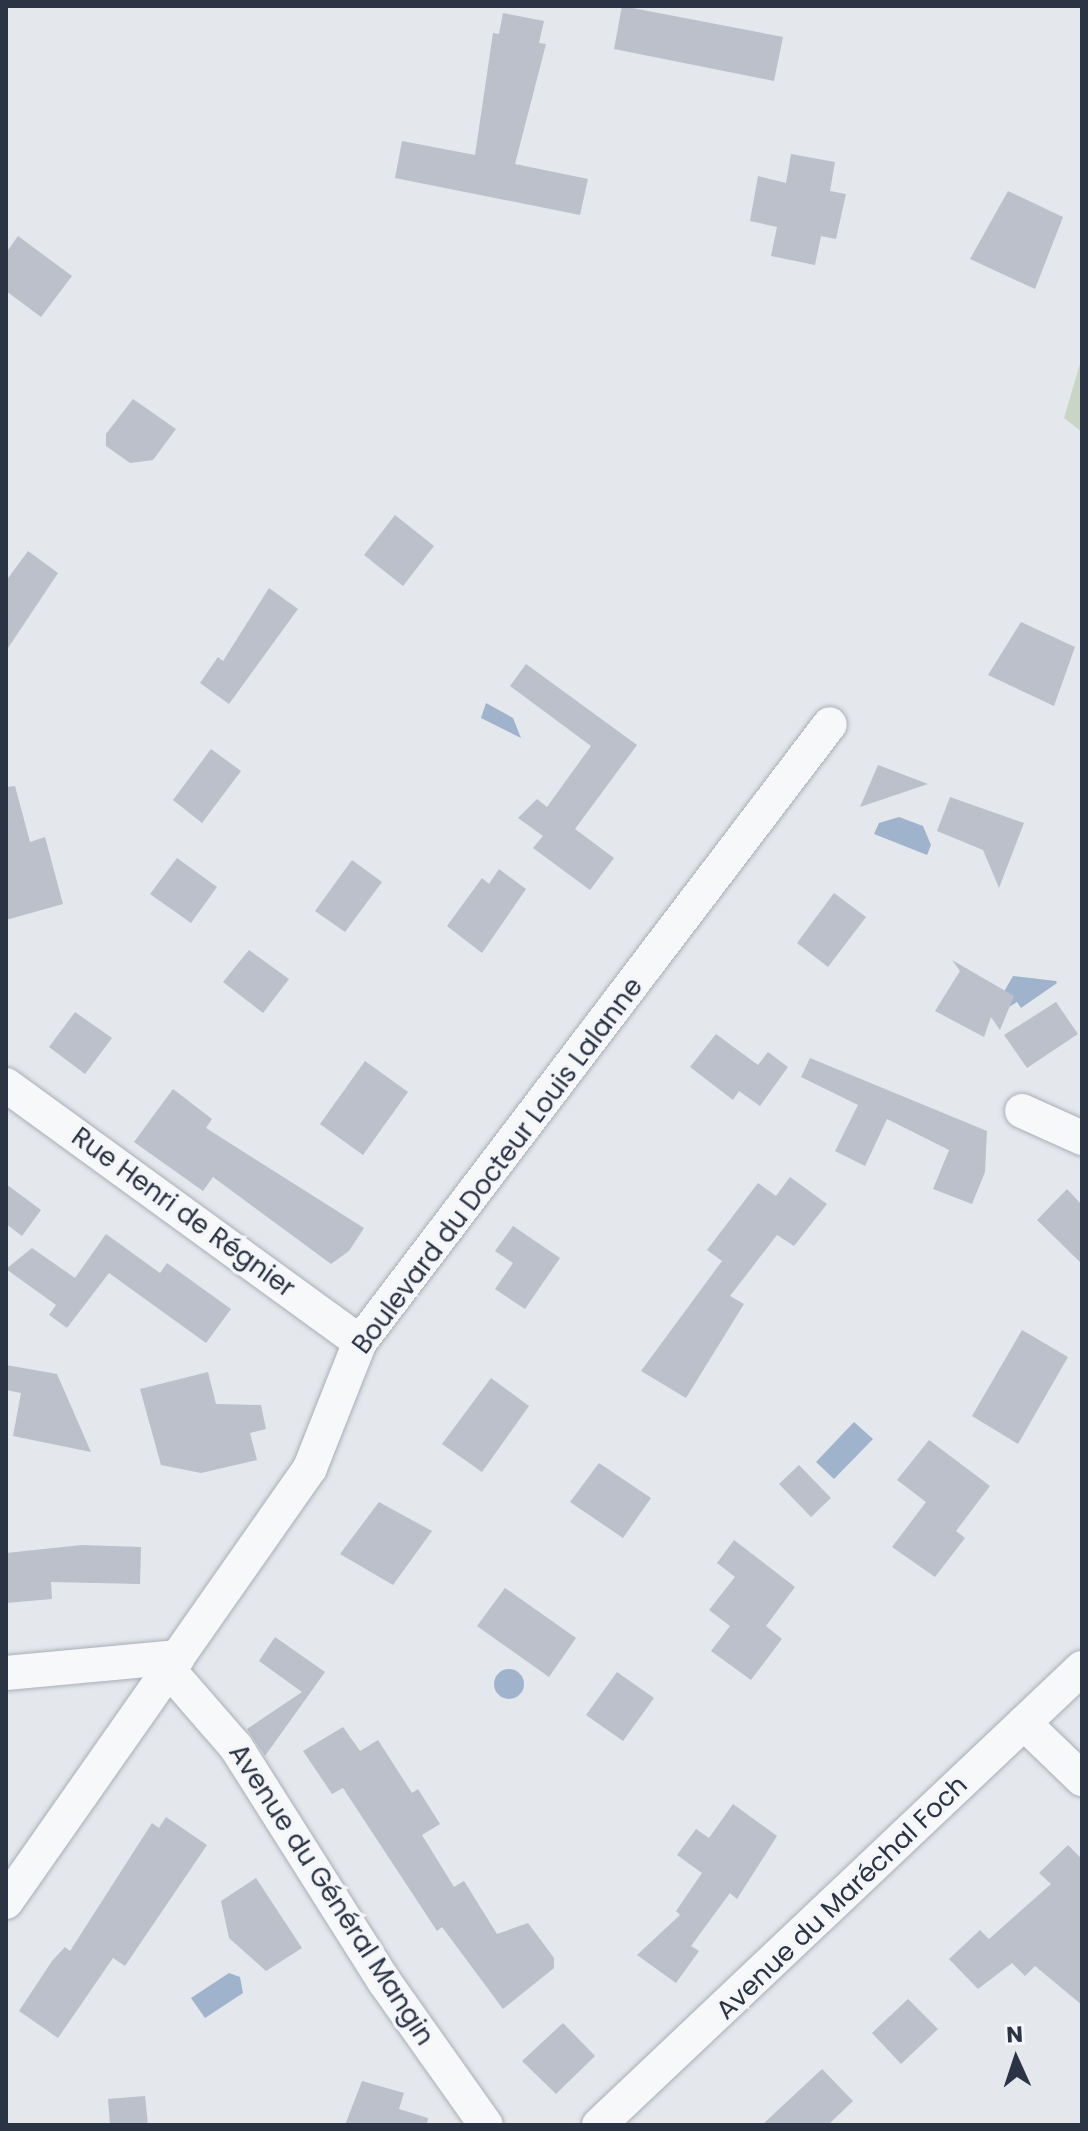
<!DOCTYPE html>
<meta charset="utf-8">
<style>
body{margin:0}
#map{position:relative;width:1088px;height:2131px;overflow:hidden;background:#e4e7ec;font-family:Poppins,sans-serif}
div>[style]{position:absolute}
.green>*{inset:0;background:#c9d6c5}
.water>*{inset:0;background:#9fb4cc}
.round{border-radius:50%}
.building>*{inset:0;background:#bbc0ca}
.roads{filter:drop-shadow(0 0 2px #a9aeb7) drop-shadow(0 0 2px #a9aeb7)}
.street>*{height:34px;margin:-17px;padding:0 17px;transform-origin:17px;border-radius:17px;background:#f7f8fa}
span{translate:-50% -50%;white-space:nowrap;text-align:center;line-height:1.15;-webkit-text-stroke:7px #f4f6f9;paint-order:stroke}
.street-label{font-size:26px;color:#2b3445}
.frame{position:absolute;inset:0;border:8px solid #2b3445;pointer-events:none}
.north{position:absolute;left:976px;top:2019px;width:80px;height:80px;-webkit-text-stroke:6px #f4f6f9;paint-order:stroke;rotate:357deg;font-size:22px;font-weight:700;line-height:32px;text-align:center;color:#2b3445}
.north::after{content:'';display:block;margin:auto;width:28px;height:36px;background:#2b3445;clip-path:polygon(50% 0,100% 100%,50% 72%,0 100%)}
</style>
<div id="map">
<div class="green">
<i style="clip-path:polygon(1082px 357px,1082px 432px,1064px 418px)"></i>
</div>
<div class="water">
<i style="clip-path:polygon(486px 703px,513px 718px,521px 738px,481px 718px)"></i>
<i style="clip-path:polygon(899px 817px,923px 826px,931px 845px,927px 855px,874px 834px,879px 823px)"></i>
<i style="clip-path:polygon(1013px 976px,1056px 981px,1057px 983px,1021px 1008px,1017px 1002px,1009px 1007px,1001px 997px)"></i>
<i style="clip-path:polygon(854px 1422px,873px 1439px,834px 1479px,816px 1462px)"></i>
<i class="round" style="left:494px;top:1669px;width:30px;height:30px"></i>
<i style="clip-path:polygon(229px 1973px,240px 1977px,243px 1993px,205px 2018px,191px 1998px)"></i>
</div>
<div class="building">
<i style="clip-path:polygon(622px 6px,783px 37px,774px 81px,614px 49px)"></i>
<i style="clip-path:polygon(503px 13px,544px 21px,539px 43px,546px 44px,515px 164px,588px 179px,580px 215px,395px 178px,402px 141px,475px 155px,493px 33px,499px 34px)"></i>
<i style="clip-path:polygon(791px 154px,835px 162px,830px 191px,846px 194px,836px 239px,821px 236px,815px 265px,771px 256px,777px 227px,750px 221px,758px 176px,786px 183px)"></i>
<i style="clip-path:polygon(1008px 191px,1063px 217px,1035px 289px,970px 259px)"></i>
<i style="clip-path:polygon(18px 236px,72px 276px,41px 317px,6px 291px,6px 253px)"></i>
<i style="clip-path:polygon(133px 399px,176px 429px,153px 460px,130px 463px,106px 446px,106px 434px)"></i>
<i style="clip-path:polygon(395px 515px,434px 546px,403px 586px,364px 555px)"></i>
<i style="clip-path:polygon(28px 551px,58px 573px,6px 651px,6px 581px)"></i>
<i style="clip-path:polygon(269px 588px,298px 609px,229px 704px,200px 683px,218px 657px,223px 661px)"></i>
<i style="clip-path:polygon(1021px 622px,1075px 647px,1054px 706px,988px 675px)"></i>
<i style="clip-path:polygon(526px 664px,637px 745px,575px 829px,614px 858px,590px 890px,533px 848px,543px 836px,518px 818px,537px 799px,547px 807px,591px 746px,510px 686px)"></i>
<i style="clip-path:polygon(211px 749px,241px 771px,202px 823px,173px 800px)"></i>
<i style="clip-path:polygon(878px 765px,928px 784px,860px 807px)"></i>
<i style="clip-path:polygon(15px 786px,30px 842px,45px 837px,63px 904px,6px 920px,6px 787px)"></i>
<i style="clip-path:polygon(950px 797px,1024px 823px,999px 888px,983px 850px,937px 831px)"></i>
<i style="clip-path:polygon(177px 858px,217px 887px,191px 923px,150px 894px)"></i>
<i style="clip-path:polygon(352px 860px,382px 882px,345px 932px,315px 911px)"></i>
<i style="clip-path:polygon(499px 869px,526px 889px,482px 953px,447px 926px,482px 878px,489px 884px)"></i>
<i style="clip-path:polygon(834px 893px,866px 917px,828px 967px,797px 943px)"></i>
<i style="clip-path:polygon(249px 950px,289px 979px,263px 1013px,223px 982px)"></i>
<i style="clip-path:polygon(952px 960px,1014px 996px,1000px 1030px,991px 1017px,984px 1037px,935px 1011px,960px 971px)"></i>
<i style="clip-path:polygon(1056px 1002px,1078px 1034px,1027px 1068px,1004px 1035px)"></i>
<i style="clip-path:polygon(75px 1012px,112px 1038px,85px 1074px,49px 1047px)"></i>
<i style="clip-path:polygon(716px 1034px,758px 1065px,768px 1052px,788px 1067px,760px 1106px,739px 1091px,733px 1100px,690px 1067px)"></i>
<i style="clip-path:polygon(810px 1058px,987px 1131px,985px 1172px,972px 1204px,933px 1189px,949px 1150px,887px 1119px,865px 1166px,835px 1151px,858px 1105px,801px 1077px)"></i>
<i style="clip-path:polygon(365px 1061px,408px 1092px,363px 1155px,320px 1124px)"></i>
<i style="clip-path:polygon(173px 1089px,212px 1119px,206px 1128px,364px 1228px,349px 1251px,331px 1264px,213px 1177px,203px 1191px,134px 1142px)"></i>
<i style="clip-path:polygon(790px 1177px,827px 1204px,794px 1246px,777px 1235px,730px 1296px,744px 1304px,686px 1398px,641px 1371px,722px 1261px,707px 1250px,758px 1183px,776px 1196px)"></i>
<i style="clip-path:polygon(6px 1184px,41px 1210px,22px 1236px,6px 1224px)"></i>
<i style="clip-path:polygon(1067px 1189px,1082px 1205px,1082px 1264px,1037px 1220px)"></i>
<i style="clip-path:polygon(513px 1226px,560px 1258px,525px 1309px,495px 1289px,513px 1263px,495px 1251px)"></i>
<i style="clip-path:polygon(106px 1234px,160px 1273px,167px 1263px,231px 1309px,206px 1343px,109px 1273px,67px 1328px,49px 1315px,56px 1305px,6px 1269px,32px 1248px,75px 1278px)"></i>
<i style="clip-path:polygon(1022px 1330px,1068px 1357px,1018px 1444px,972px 1416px)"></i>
<i style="clip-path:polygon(6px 1365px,57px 1374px,91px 1452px,13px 1436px,21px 1393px,6px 1390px)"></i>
<i style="clip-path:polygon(208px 1372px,216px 1404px,261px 1405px,266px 1429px,250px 1433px,257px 1460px,201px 1473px,161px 1465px,140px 1389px)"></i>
<i style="clip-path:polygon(491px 1378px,529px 1406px,482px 1472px,442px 1444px)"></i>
<i style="clip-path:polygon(929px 1440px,990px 1486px,956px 1531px,965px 1538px,935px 1577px,892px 1547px,926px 1502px,897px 1480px)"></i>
<i style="clip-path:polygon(599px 1463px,651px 1498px,623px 1538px,570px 1502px)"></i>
<i style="clip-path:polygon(799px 1465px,831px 1498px,811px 1517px,779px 1484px)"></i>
<i style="clip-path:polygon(379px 1502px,432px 1531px,393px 1585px,340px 1554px)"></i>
<i style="clip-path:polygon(734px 1540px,795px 1587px,766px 1626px,782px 1639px,751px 1680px,711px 1651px,730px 1626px,709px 1610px,735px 1577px,717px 1563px)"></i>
<i style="clip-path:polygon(82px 1545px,141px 1547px,140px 1584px,51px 1582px,52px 1599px,6px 1603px,6px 1553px)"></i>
<i style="clip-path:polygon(505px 1588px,576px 1638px,549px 1677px,477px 1626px)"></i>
<i style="clip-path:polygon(275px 1637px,325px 1672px,265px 1756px,247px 1729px,302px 1692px,259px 1661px)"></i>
<i style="clip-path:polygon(617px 1672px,654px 1698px,623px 1741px,586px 1715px)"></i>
<i style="clip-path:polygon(343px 1727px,360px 1751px,378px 1740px,412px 1793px,418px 1789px,440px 1824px,422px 1835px,454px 1887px,464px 1881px,497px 1934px,528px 1923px,554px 1958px,554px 1968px,503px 2009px,442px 1927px,437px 1931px,343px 1788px,332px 1794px,303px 1751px)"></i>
<i style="clip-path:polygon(733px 1804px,777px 1836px,737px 1899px,730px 1893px,691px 1946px,699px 1951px,676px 1983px,637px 1955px,680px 1915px,676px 1911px,702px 1873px,677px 1855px,696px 1829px,709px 1838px)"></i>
<i style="clip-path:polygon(166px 1817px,207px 1845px,125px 1966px,113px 1958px,58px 2038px,19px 2011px,52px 1961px,65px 1947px,70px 1951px,152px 1823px,159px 1828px)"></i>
<i style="clip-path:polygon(1068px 1845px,1082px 1859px,1082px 2005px,1035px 1966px,1025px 1976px,1012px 1963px,978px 1989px,949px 1959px,980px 1930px,989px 1939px,1051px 1884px,1039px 1873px)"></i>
<i style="clip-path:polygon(256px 1878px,302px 1948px,266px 1971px,229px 1938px,221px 1901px)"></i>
<i style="clip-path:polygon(908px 1999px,938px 2029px,901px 2064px,872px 2033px)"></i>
<i style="clip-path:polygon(563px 2023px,595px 2056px,556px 2094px,522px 2061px)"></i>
<i style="clip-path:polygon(822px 2069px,853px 2101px,828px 2125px,762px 2125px)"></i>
<i style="clip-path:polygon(362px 2081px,404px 2093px,399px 2109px,428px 2118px,427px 2125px,345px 2125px)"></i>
<i style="clip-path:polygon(145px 2096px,148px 2125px,110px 2125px,108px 2099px)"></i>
</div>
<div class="roads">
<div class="street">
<i style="left:6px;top:1085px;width:437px;rotate:36deg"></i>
<i style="left:1022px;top:1111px;width:66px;rotate:24.2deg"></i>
<i style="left:169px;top:1670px;width:102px;rotate:49deg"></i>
<i style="left:236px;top:1747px;width:277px;rotate:57.7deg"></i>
<i style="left:384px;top:1981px;width:176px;rotate:54.7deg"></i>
<i style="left:6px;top:1673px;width:173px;rotate:-5.3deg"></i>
<i style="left:1024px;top:1723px;width:81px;rotate:44deg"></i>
<i style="left:6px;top:1902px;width:530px;rotate:-54.99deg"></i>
<i style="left:310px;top:1468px;width:136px;rotate:-68.4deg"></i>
<i style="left:360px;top:1342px;width:776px;rotate:-52.75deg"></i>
<i style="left:599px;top:2125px;width:665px;rotate:-43.42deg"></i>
</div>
</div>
<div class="street-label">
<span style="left:498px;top:1166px;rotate:-53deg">Boulevard du Docteur Louis Lalanne</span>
<span style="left:183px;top:1213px;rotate:36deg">Rue Henri de Régnier</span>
<span style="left:331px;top:1895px;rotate:57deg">Avenue du Général Mangin</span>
<span style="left:842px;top:1898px;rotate:-44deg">Avenue du Maréchal Foch</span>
</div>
<div class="frame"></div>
<div class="north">N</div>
</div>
